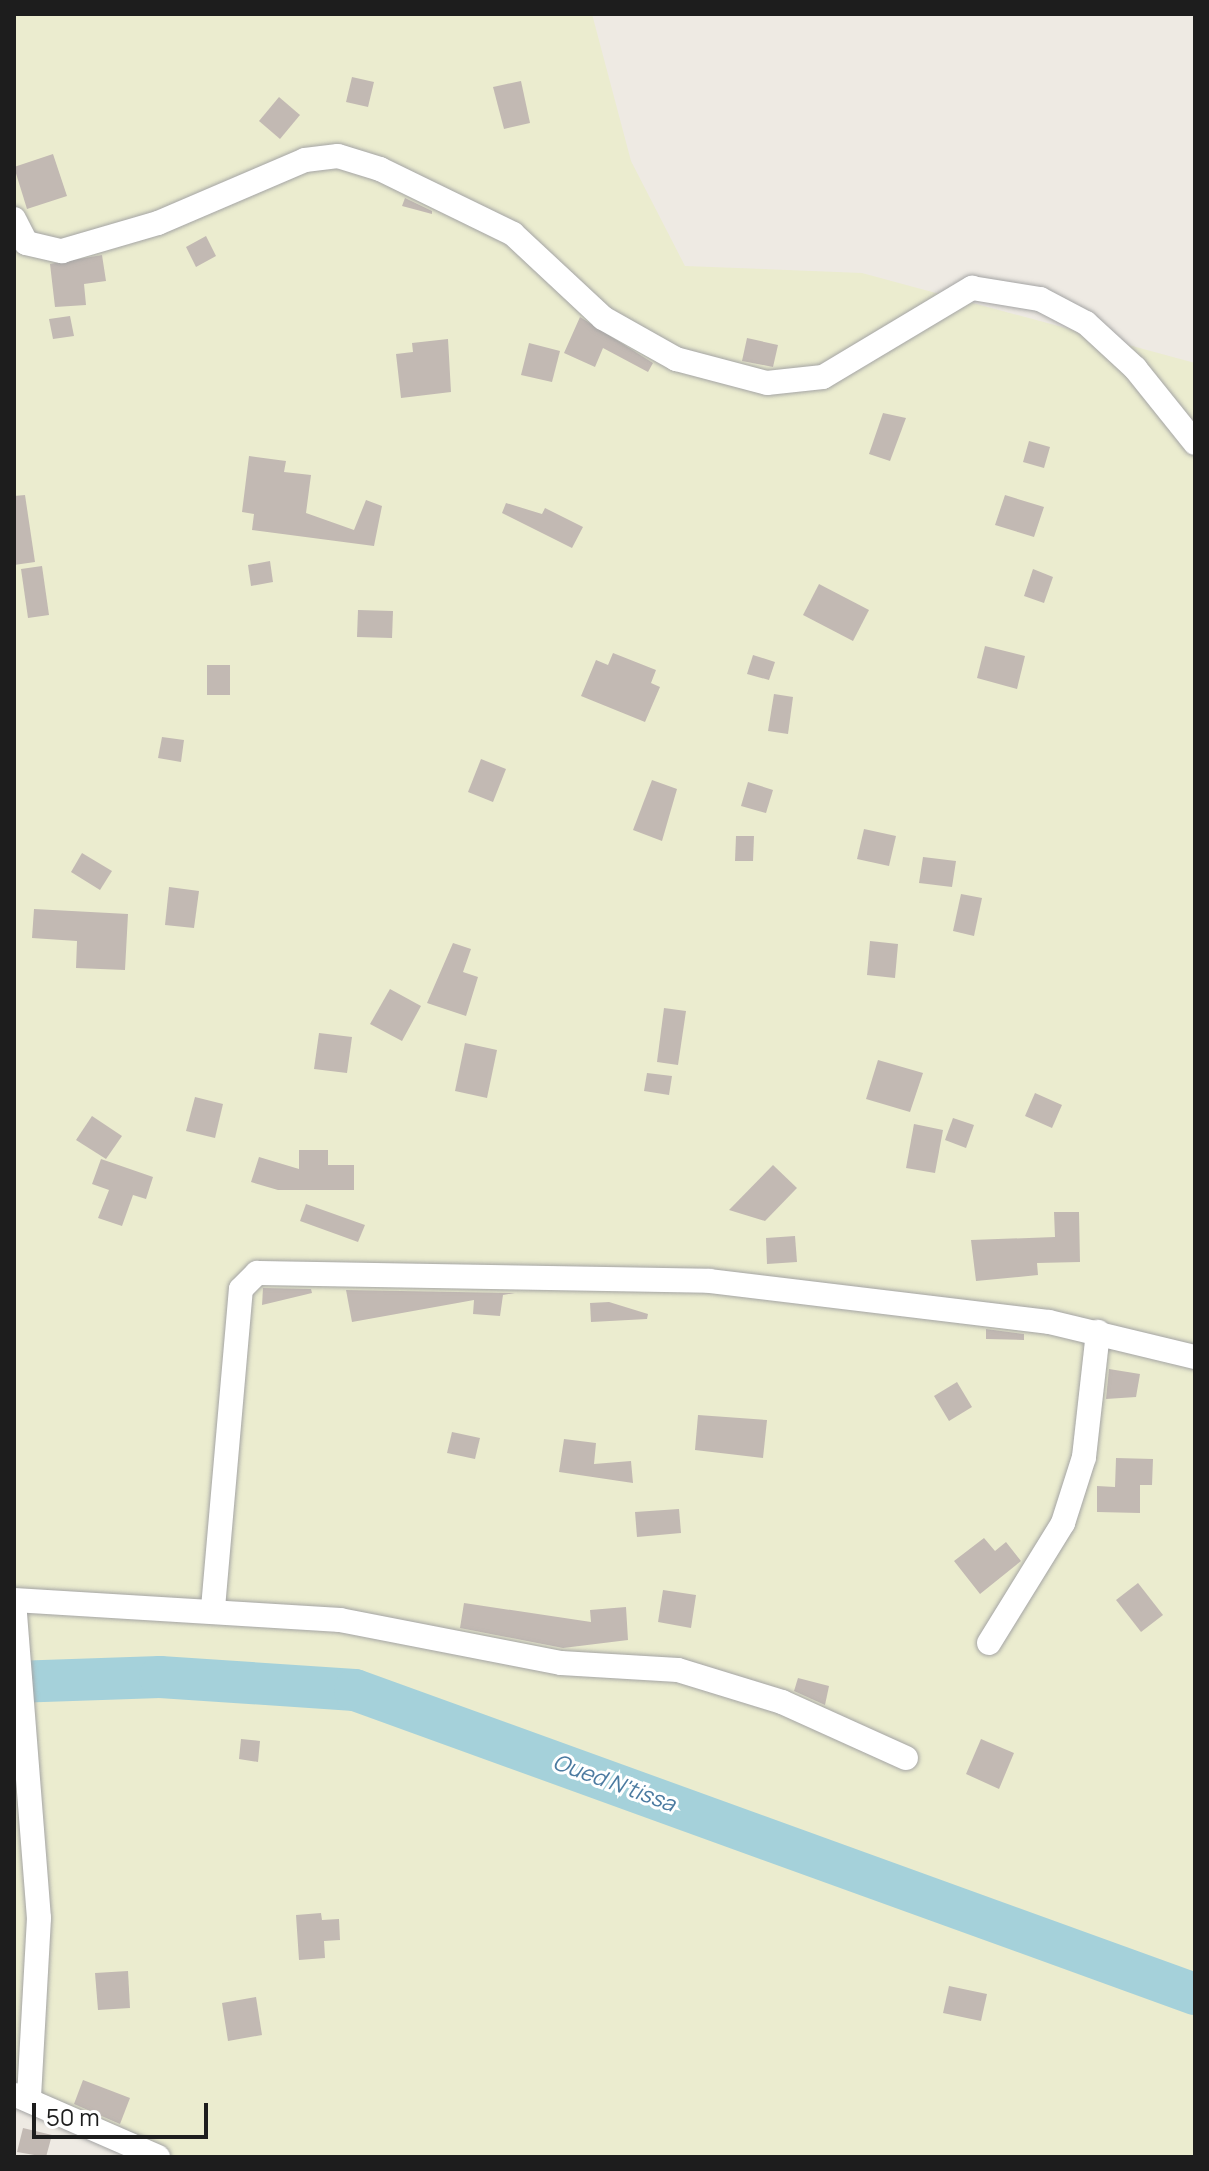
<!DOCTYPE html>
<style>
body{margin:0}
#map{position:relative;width:1209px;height:2171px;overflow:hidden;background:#eeeae3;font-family:Manrope,sans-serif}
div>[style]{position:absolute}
.farmland>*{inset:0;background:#ebeccf}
.river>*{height:42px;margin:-21px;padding:0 21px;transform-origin:21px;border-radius:21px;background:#a5d1da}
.building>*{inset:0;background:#c2b9b3}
.roads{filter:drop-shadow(0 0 2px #a4a4a4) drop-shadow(0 0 2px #a4a4a4)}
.minor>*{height:24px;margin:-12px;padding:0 12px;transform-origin:12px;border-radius:12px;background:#fff}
span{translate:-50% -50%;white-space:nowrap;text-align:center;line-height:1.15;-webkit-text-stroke:6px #fff;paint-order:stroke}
.water-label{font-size:22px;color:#4b7aa0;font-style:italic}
.frame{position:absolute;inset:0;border:16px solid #1d1d1d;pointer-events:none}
.scale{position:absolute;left:32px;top:2103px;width:176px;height:36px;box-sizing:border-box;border:4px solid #1d1d1d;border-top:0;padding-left:10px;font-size:24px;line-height:28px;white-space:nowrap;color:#1d1d1d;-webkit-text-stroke:6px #fff;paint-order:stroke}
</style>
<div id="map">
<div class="farmland">
<i style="clip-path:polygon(14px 14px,592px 14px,631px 161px,685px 266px,862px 273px,1195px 363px,1195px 2157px,141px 2157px,14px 2100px)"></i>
</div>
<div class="river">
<i style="left:14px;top:1682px;width:146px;rotate:-2deg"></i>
<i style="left:160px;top:1677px;width:195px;rotate:3.8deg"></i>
<i style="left:355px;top:1690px;width:893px;rotate:19.9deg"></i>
</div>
<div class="building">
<i style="clip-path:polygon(352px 77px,374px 82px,368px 107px,346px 102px)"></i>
<i style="clip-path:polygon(521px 81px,530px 123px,504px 129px,493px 87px)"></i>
<i style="clip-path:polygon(279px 97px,300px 115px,280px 139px,259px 121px)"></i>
<i style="clip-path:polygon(53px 154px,67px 196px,27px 209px,14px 167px)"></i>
<i style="clip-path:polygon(405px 198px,432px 211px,432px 214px,402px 206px)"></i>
<i style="clip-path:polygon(206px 236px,216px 256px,196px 267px,186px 247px)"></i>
<i style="clip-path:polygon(102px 255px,106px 281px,84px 284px,86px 305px,55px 307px,50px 264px)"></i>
<i style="clip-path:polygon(70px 316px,74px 336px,53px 339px,49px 319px)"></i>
<i style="clip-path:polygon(580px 317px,653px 363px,648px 372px,603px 348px,595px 367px,564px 353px)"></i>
<i style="clip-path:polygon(747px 338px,778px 345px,773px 367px,742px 361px)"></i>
<i style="clip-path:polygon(448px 339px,451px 392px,401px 398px,396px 354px,413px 352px,412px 343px)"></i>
<i style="clip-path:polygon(529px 343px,560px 351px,552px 382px,521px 375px)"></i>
<i style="clip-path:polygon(883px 413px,906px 418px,890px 461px,869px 454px)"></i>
<i style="clip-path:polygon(1029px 441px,1050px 447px,1044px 468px,1023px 462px)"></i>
<i style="clip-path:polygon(249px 456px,286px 461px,284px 472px,311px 475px,306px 513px,354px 530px,366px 500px,382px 506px,374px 546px,252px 530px,254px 514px,242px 512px)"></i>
<i style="clip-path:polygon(25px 495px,35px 562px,14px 565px,14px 496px)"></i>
<i style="clip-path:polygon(1005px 495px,1044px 507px,1034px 537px,995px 525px)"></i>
<i style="clip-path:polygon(506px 503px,542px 514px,545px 508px,583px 527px,572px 548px,502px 513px)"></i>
<i style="clip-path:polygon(270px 561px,273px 582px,251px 586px,248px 565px)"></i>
<i style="clip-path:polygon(42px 566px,49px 615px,28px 618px,21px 569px)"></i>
<i style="clip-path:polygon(1033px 569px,1053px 577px,1044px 603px,1024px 596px)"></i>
<i style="clip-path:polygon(819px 584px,869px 610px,853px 641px,803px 615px)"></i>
<i style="clip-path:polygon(358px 610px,393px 611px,392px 638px,357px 637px)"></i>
<i style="clip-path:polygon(985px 646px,1025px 656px,1017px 689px,977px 678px)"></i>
<i style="clip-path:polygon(613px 653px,656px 670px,651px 683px,660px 687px,645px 722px,581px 696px,596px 660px,608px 665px)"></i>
<i style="clip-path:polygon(753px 655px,775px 662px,769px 680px,747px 674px)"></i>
<i style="clip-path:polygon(207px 665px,230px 665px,230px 695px,207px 695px)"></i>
<i style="clip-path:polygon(774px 694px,793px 697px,788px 734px,768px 731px)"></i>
<i style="clip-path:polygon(162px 737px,184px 740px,181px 762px,158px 758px)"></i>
<i style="clip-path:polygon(481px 759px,506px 769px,493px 802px,468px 792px)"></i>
<i style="clip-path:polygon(652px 780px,677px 789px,662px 841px,633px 830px)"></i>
<i style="clip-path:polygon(748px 782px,773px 790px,766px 813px,741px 806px)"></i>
<i style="clip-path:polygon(864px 829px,896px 836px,889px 866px,857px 859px)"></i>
<i style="clip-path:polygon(736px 836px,754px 836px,753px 861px,735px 861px)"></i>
<i style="clip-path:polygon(82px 853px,112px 871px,100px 890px,71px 872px)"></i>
<i style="clip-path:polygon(923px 857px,956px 861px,952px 887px,919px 883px)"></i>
<i style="clip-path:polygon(169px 887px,199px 891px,194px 928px,165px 925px)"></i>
<i style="clip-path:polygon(961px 894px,982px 898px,974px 936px,953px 931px)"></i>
<i style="clip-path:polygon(34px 909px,128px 914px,125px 970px,76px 968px,77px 941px,32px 938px)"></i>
<i style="clip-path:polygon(870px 941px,898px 944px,895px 978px,867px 975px)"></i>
<i style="clip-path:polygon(453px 943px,471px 949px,463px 972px,478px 977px,466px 1016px,427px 1003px)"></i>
<i style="clip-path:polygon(390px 989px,421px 1006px,402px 1041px,370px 1024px)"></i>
<i style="clip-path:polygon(664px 1008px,686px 1011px,678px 1065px,657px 1062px)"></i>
<i style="clip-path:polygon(319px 1033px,352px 1037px,347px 1073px,314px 1069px)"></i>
<i style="clip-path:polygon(465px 1043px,497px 1050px,487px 1098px,455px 1091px)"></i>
<i style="clip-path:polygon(878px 1060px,923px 1073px,910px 1112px,866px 1099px)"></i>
<i style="clip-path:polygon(647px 1073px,672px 1076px,669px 1095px,644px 1091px)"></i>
<i style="clip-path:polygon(1035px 1093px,1062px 1105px,1052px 1128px,1025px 1116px)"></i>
<i style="clip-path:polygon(195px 1097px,223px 1104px,215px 1138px,186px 1131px)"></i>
<i style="clip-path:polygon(92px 1116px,122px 1136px,106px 1159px,76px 1140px)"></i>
<i style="clip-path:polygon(953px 1118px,974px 1125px,966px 1148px,945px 1140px)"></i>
<i style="clip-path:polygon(914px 1124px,943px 1130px,935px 1173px,906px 1168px)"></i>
<i style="clip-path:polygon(299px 1150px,328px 1150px,328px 1165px,354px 1165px,354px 1190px,278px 1190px,251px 1182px,259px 1157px,299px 1169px)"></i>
<i style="clip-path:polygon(101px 1159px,153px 1177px,146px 1199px,133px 1195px,122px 1226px,98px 1218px,109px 1190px,92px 1184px)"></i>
<i style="clip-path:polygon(773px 1165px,797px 1188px,765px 1221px,729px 1210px)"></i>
<i style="clip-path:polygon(306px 1204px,365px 1225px,358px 1242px,300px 1221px)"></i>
<i style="clip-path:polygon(1054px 1212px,1079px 1212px,1080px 1262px,1037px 1263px,1038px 1275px,976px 1281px,971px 1240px,1055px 1237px)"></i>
<i style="clip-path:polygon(795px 1236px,797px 1262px,767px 1264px,766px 1238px)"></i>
<i style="clip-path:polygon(263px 1288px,311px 1289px,312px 1293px,262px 1305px)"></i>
<i style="clip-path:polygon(346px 1290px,515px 1293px,503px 1295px,500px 1316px,473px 1314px,474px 1300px,352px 1322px)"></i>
<i style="clip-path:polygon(609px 1302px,648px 1314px,647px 1319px,591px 1322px,590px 1303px)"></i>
<i style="clip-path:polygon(986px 1329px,1024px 1334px,1024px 1340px,986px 1339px)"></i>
<i style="clip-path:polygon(1109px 1369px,1140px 1374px,1136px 1397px,1106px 1399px)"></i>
<i style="clip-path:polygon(957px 1382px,972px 1407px,949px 1421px,934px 1396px)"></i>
<i style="clip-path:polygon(698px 1415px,767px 1420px,763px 1458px,695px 1450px)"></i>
<i style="clip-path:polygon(452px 1432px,480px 1438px,475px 1459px,447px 1453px)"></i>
<i style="clip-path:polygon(564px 1439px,596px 1443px,594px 1464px,631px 1461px,633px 1483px,559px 1472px)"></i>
<i style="clip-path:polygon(1116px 1458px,1153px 1459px,1152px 1485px,1140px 1485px,1140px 1513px,1097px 1512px,1097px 1486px,1115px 1487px)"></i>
<i style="clip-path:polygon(679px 1509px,681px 1533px,637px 1537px,635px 1512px)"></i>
<i style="clip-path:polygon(984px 1538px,995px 1551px,1006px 1542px,1021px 1561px,980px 1594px,954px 1561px)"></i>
<i style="clip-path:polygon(1138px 1583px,1163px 1615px,1141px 1632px,1116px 1600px)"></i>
<i style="clip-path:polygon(663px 1590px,696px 1595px,691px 1628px,658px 1622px)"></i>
<i style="clip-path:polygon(464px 1603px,591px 1622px,590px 1610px,626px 1607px,628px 1640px,563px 1648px,460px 1628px)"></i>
<i style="clip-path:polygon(798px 1678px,829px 1686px,825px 1705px,794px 1691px)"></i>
<i style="clip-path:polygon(241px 1739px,260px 1741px,258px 1762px,239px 1759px)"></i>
<i style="clip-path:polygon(981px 1739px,1014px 1753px,999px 1789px,966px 1774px)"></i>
<i style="clip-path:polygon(321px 1913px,322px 1920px,339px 1919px,340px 1940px,324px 1941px,325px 1958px,299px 1960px,296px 1915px)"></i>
<i style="clip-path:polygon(128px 1971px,130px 2008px,98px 2010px,95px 1973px)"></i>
<i style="clip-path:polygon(949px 1986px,987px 1994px,981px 2021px,943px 2013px)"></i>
<i style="clip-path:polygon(256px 1997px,262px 2035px,228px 2041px,222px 2003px)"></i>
<i style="clip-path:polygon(83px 2080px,130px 2098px,120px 2124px,74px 2104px)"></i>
<i style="clip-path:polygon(23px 2128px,52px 2135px,46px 2157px,17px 2152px)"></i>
</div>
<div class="roads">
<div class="minor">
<i style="left:14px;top:219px;width:27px;rotate:63deg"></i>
<i style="left:26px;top:243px;width:37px;rotate:13deg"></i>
<i style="left:62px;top:251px;width:100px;rotate:-16.3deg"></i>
<i style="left:158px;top:223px;width:160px;rotate:-23.2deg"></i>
<i style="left:305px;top:160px;width:33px;rotate:-7deg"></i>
<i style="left:338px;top:156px;width:44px;rotate:17.2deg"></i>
<i style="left:380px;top:169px;width:148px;rotate:26deg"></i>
<i style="left:513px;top:234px;width:123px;rotate:43deg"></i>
<i style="left:603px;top:318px;width:84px;rotate:29.3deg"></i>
<i style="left:676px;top:359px;width:94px;rotate:14.8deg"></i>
<i style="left:767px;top:383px;width:56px;rotate:-6.1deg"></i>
<i style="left:823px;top:377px;width:174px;rotate:-30.9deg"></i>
<i style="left:972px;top:288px;width:69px;rotate:9.2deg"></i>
<i style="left:1040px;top:299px;width:52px;rotate:27.6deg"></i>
<i style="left:1086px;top:323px;width:67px;rotate:42.6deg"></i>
<i style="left:1135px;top:368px;width:96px;rotate:51.3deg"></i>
<i style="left:14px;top:1600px;width:327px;rotate:3.5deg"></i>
<i style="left:340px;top:1620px;width:225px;rotate:11deg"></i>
<i style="left:561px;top:1663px;width:117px;rotate:3.4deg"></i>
<i style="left:678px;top:1670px;width:109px;rotate:17.1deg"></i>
<i style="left:782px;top:1702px;width:136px;rotate:24.3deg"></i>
<i style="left:14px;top:1601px;width:318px;rotate:85.5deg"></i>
<i style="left:39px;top:1918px;width:181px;rotate:93.2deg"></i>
<i style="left:213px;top:1608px;width:320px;rotate:-85deg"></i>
<i style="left:241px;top:1289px;width:23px;rotate:-45deg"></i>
<i style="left:257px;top:1273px;width:453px;rotate:1deg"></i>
<i style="left:710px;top:1281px;width:341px;rotate:6.9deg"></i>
<i style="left:1049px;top:1322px;width:150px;rotate:13.5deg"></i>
<i style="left:989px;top:1643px;width:141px;rotate:-58.3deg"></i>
<i style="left:1063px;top:1523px;width:69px;rotate:-72.3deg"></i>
<i style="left:1084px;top:1457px;width:126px;rotate:-83.6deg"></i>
<i style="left:16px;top:2095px;width:155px;rotate:23.6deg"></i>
</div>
</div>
<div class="water-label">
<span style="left:614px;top:1783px;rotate:20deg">Oued N'tissa</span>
</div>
<div class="frame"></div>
<div class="scale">50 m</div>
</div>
